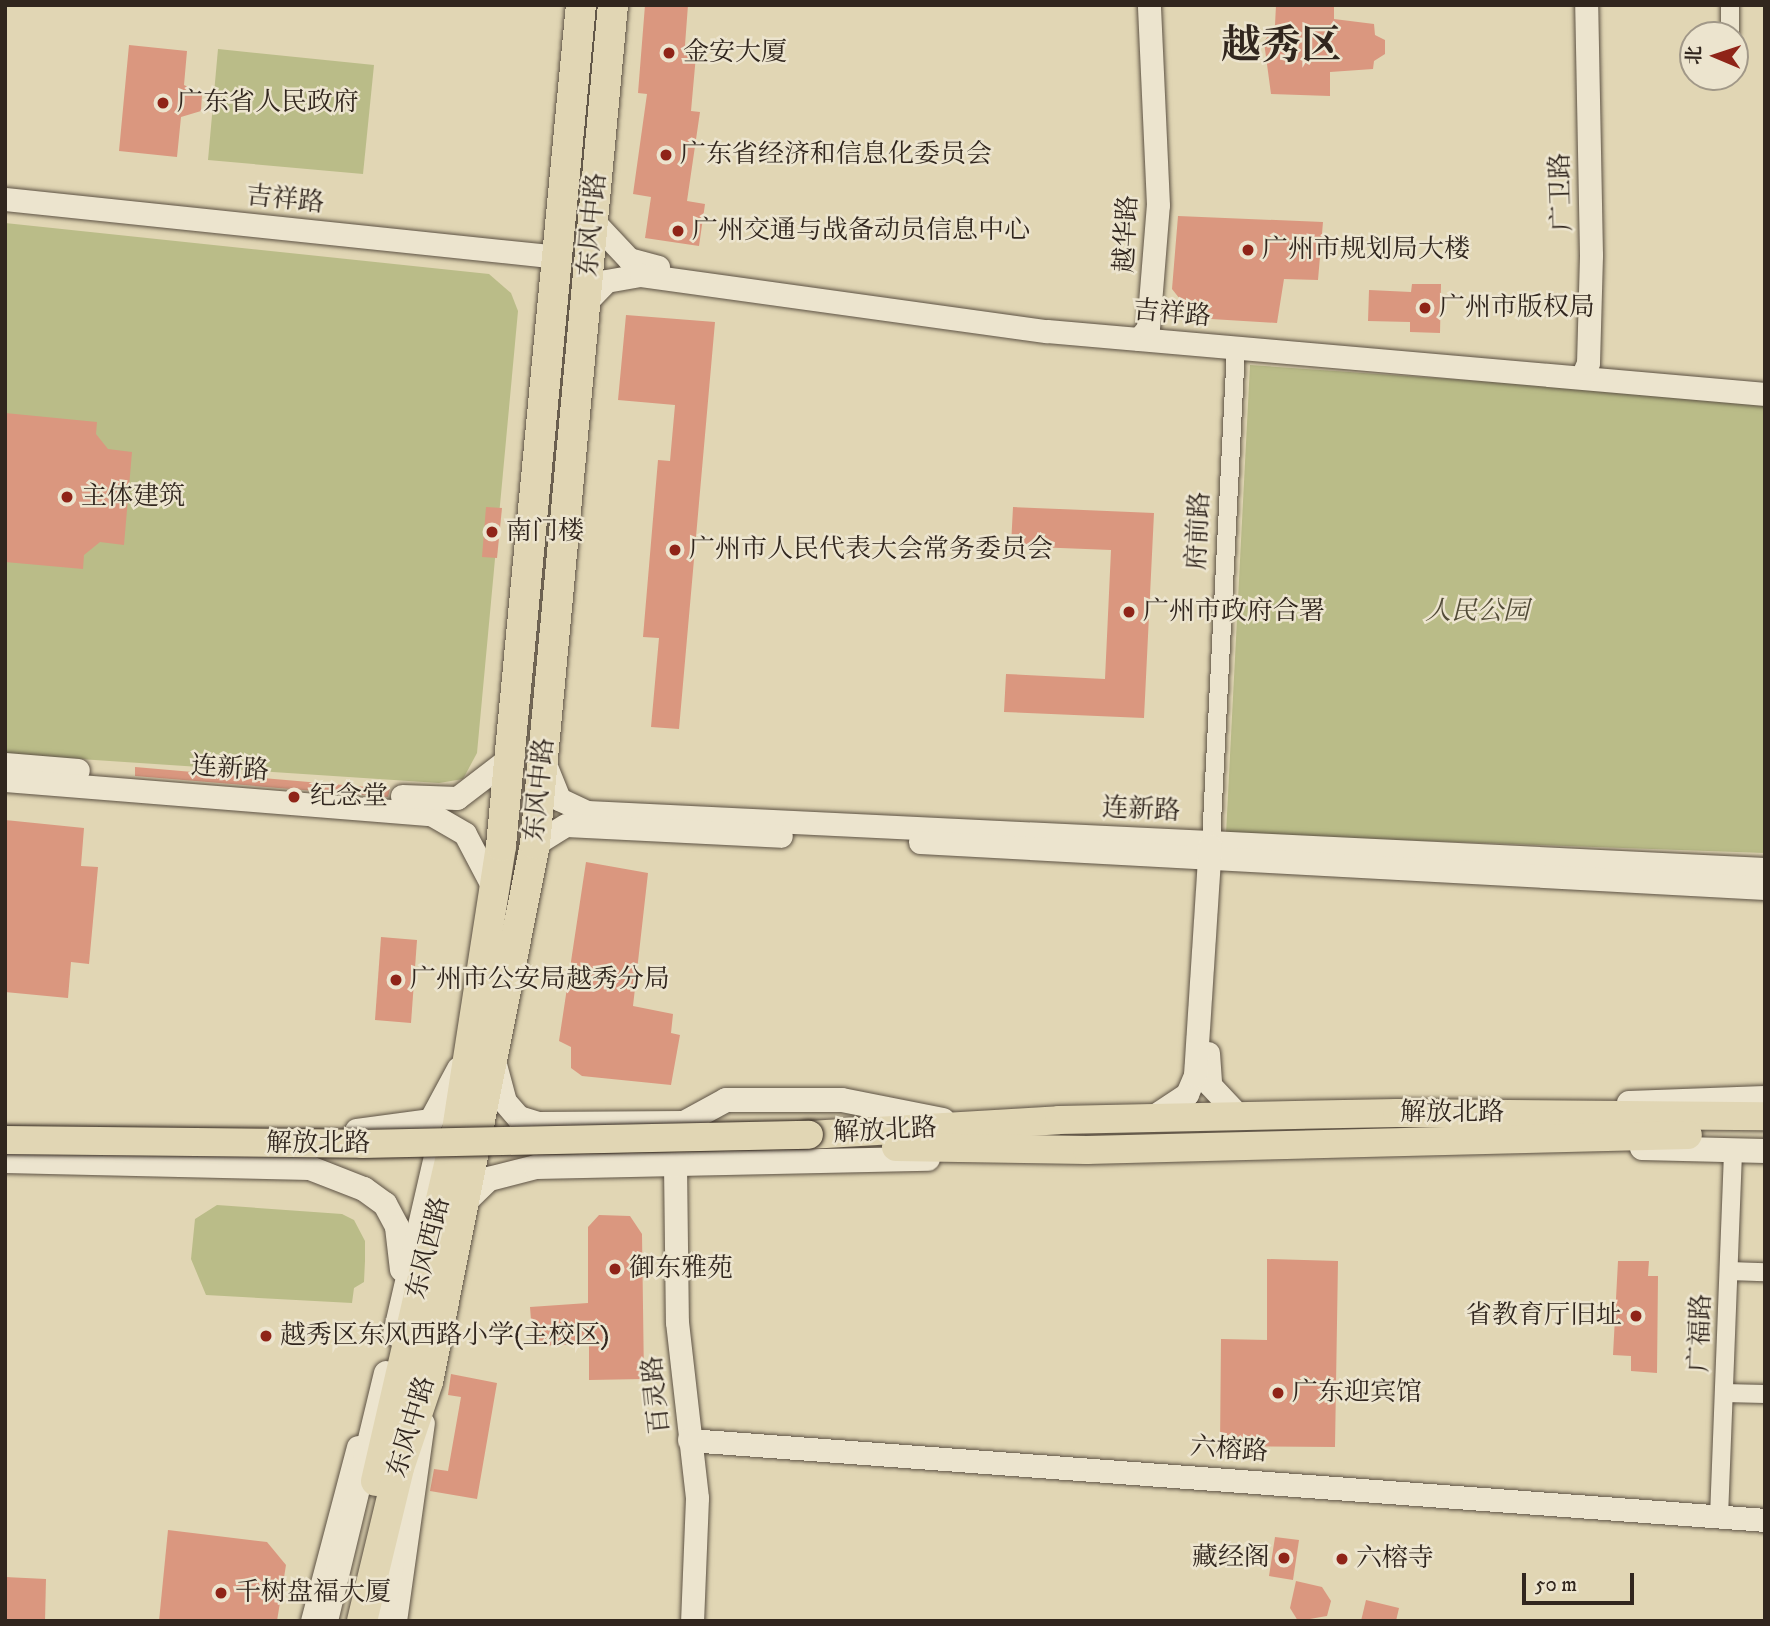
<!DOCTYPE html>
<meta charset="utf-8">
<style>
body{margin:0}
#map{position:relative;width:1770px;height:1626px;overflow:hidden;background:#e1d6b4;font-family:"IM FELL DW Pica","Noto Serif SC",serif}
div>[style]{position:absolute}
.green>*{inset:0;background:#babc88}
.building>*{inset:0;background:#da977f}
.roads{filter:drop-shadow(0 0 2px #5d5244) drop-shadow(0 0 2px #5d5244)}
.minor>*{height:18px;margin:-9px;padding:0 9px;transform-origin:9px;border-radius:9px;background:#ece4ce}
.tertiary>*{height:23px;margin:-11.5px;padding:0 11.5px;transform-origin:11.5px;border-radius:11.5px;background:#ece4ce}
.secondary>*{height:24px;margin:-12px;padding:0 12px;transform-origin:12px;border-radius:12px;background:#ece4ce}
.primary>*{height:28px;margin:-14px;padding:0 14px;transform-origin:14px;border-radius:14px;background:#e1d6b4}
.trunk>*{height:30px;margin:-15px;padding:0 15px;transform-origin:15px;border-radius:15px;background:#e1d6b4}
.bridges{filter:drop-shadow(0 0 2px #31261e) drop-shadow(0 0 2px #31261e)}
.primary-bridge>*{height:28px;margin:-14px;padding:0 14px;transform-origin:14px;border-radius:14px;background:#e1d6b4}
.dots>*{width:19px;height:19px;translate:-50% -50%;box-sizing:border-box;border:4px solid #ece4ce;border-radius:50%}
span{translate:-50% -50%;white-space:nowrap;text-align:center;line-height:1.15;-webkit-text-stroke:5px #ece4ce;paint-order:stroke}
.poi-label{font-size:26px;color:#31261e}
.left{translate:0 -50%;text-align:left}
.right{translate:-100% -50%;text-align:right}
.street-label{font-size:26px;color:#31261e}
.park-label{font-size:26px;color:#534c38;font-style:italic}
.town-label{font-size:40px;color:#31261e;font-weight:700}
.frame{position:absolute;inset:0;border:7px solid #31261e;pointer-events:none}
.north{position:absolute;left:1679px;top:21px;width:70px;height:70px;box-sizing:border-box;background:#ece4ce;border:2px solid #a19888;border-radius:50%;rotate:272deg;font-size:19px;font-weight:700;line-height:28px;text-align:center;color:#31261e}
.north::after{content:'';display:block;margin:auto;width:24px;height:32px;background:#8f2418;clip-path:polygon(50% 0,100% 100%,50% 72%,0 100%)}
.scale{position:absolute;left:1522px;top:1573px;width:112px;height:32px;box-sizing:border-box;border:4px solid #31261e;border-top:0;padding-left:9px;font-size:21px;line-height:24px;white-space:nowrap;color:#31261e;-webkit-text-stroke:5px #ece4ce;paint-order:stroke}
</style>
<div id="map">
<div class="green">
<i style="clip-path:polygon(218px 49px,374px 65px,363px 174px,208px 160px)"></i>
<i style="clip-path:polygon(5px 223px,489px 274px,511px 293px,518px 311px,477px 753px,463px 779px,439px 783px,5px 754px)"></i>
<i style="clip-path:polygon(1250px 365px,1765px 401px,1765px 853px,1226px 834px)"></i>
<i style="clip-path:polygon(217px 1205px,342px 1214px,354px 1220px,365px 1241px,365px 1261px,364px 1282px,354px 1288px,352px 1303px,206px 1295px,191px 1259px,195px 1219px)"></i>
</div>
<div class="building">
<i style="clip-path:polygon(645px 5px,688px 5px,685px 45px,697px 44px,691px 111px,700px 112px,687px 201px,705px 204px,699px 246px,645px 238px,651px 197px,633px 194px,647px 94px,638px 93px)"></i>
<i style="clip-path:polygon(1276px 5px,1334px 5px,1334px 19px,1374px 24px,1375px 35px,1385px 40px,1385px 54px,1374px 61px,1373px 69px,1330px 72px,1330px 96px,1271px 94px,1264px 42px,1275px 25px)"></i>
<i style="clip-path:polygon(129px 45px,187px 51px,184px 85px,202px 94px,201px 111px,181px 117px,177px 157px,119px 151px)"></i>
<i style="clip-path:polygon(1178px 216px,1323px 222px,1318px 280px,1284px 279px,1277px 323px,1195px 318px,1172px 289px)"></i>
<i style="clip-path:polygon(1412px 284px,1441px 284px,1440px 333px,1410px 332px,1410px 322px,1368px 321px,1369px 290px,1411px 292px)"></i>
<i style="clip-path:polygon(626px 315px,715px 322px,679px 729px,651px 727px,659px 638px,643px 637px,658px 460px,670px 461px,675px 405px,618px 400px)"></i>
<i style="clip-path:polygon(5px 413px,97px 422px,96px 434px,108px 449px,132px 452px,124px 545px,100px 542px,84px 555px,83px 569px,5px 562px)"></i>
<i style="clip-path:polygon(486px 507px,502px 508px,497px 558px,482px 557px)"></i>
<i style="clip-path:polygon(1013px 507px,1154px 513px,1144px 718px,1004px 712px,1006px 674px,1105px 679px,1111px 550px,1011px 546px)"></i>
<i style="clip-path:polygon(135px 767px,390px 789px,388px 797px,135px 776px)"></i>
<i style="clip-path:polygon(5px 820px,84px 828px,81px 866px,98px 867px,89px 964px,71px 962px,68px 998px,5px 992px)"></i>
<i style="clip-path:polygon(586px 862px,648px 873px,633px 1006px,673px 1014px,671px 1033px,680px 1035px,671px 1085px,582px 1076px,571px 1068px,571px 1047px,559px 1041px)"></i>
<i style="clip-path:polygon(381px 937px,417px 940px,411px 1023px,375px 1020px)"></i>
<i style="clip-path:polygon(599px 1215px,630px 1216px,642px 1234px,644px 1379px,589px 1380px,589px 1344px,533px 1346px,530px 1307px,588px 1303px,588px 1227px)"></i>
<i style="clip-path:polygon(1267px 1259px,1338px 1261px,1335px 1447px,1220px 1446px,1221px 1339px,1267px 1340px)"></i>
<i style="clip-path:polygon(1618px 1261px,1649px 1261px,1648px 1276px,1658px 1276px,1657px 1373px,1631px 1371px,1631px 1356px,1613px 1355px)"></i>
<i style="clip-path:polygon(451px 1374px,497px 1383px,477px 1499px,430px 1491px,434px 1469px,448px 1471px,461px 1397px,448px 1395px)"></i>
<i style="clip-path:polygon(168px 1530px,267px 1542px,286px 1565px,277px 1621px,159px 1621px)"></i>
<i style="clip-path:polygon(1275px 1537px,1299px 1540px,1293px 1580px,1269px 1576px)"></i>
<i style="clip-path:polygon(5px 1577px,46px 1579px,45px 1621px,5px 1621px)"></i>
<i style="clip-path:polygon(1296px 1581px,1322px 1587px,1331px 1601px,1327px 1616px,1298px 1621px,1290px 1608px)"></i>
<i style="clip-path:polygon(1366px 1600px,1399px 1608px,1396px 1621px,1361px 1621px)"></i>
</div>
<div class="roads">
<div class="minor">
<i style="left:1730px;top:35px;width:30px;rotate:-90deg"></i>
<i style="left:1211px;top:842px;width:495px;rotate:-87.1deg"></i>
<i style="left:1729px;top:1271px;width:36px;rotate:2deg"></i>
<i style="left:1724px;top:1393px;width:41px;rotate:1.4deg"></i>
<i style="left:1719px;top:1517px;width:366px;rotate:-87.8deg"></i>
</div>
<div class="tertiary">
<i style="left:5px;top:199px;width:557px;rotate:5.98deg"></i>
<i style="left:594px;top:222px;width:51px;rotate:46.6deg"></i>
<i style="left:629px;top:259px;width:30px;rotate:15deg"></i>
<i style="left:586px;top:302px;width:29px;rotate:-46deg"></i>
<i style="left:606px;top:281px;width:36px;rotate:-10deg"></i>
<i style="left:641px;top:275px;width:410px;rotate:7.9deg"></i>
<i style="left:1047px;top:331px;width:721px;rotate:5.01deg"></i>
<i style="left:1139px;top:339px;width:14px;rotate:-51deg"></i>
<i style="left:1148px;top:328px;width:123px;rotate:-85.4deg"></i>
<i style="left:1158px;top:205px;width:200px;rotate:-92.6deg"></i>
<i style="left:1582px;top:377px;width:15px;rotate:-67deg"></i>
<i style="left:1588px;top:363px;width:108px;rotate:-88.4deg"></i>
<i style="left:1591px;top:255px;width:250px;rotate:-91.1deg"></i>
<i style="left:5px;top:764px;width:73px;rotate:4.7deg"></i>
<i style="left:545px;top:764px;width:38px;rotate:68deg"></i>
<i style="left:559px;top:799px;width:31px;rotate:25deg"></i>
<i style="left:587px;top:812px;width:1179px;rotate:2.77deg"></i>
<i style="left:5px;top:780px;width:427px;rotate:4.6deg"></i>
<i style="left:431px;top:814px;width:39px;rotate:30deg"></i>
<i style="left:465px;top:834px;width:62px;rotate:62.2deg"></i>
<i style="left:402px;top:796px;width:55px;rotate:2.1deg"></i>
<i style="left:457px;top:798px;width:71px;rotate:-37.5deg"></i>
<i style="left:920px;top:842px;width:846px;rotate:3.12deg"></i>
<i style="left:535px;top:844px;width:36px;rotate:-32deg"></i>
<i style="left:566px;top:825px;width:215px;rotate:2.9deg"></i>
<i style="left:1208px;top:1053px;width:32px;rotate:86deg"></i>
<i style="left:1210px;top:1085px;width:42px;rotate:46.9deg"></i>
<i style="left:1152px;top:1117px;width:42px;rotate:-33.3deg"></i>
<i style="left:1187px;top:1094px;width:21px;rotate:-67deg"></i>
<i style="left:1195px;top:1075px;width:230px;rotate:-86.3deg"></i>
<i style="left:675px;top:1164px;width:158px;rotate:89.3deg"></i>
<i style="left:677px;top:1322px;width:177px;rotate:83.5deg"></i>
<i style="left:697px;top:1498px;width:123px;rotate:92.3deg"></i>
<i style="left:689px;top:1440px;width:1079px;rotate:4.25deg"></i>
<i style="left:312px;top:1621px;width:180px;rotate:-75.2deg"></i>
<i style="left:395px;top:1621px;width:200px;rotate:-82deg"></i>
</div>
<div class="secondary">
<i style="left:494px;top:1061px;width:42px;rotate:75deg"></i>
<i style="left:505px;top:1102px;width:21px;rotate:49deg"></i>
<i style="left:519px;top:1118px;width:21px;rotate:17deg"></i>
<i style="left:539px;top:1124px;width:145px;rotate:-0.4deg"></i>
<i style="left:684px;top:1123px;width:48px;rotate:-28.7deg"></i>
<i style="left:726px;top:1100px;width:116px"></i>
<i style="left:842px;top:1100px;width:103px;rotate:11.2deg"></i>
<i style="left:1629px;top:1103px;width:136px;rotate:-2.1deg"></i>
<i style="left:357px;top:1131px;width:75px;rotate:-7.7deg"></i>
<i style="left:431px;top:1121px;width:59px;rotate:-61.7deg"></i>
<i style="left:1642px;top:1148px;width:123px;rotate:1.4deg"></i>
<i style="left:5px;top:1161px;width:305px;rotate:1.3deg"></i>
<i style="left:310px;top:1168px;width:58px;rotate:21.3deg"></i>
<i style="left:364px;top:1189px;width:26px;rotate:36deg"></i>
<i style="left:385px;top:1204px;width:26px;rotate:62deg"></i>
<i style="left:397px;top:1227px;width:43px;rotate:83.4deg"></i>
<i style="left:464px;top:1203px;width:35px;rotate:-44deg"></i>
<i style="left:489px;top:1179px;width:49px;rotate:-14.3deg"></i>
<i style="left:536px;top:1167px;width:392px;rotate:-1.2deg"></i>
<i style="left:395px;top:1334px;width:187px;rotate:-77deg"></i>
<i style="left:326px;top:1621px;width:255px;rotate:-76.4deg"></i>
<i style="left:380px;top:1621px;width:135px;rotate:-78deg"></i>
</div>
<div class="primary">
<i style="left:809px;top:1135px;width:250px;rotate:-3.4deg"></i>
<i style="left:1059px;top:1120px;width:338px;rotate:-1.2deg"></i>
<i style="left:1397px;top:1113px;width:368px;rotate:0.5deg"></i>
<i style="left:896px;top:1147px;width:191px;rotate:0.9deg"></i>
<i style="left:1087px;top:1150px;width:601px;rotate:-1.43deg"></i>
</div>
<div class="trunk">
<i style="left:376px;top:1481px;width:360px;rotate:-77deg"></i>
<i style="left:457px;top:1130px;width:287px;rotate:-81.2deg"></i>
<i style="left:501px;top:846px;width:845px;rotate:-84.57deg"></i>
<i style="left:362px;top:1621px;width:157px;rotate:-76.4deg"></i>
<i style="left:399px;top:1468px;width:91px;rotate:-71.4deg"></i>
<i style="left:428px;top:1382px;width:549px;rotate:-78.75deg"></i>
<i style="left:535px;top:844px;width:843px;rotate:-84.69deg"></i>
</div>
</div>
<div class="bridges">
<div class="primary-bridge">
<i style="left:5px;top:1140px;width:357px;rotate:0.6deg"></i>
<i style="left:362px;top:1144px;width:447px;rotate:-1.2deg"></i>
</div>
</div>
<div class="dots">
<i style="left:669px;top:53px;background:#8f2418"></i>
<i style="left:163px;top:103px;background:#8f2418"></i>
<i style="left:666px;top:155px;background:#8f2418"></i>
<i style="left:678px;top:231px;background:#8f2418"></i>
<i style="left:1248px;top:250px;background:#8f2418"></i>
<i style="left:1425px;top:308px;background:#8f2418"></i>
<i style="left:67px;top:497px;background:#8f2418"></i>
<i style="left:492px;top:532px;background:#8f2418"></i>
<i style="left:675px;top:550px;background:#8f2418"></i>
<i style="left:1129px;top:612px;background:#8f2418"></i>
<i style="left:294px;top:797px;background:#8f2418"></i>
<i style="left:396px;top:980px;background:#8f2418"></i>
<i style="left:615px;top:1269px;background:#8f2418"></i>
<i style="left:1636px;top:1316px;background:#8f2418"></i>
<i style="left:266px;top:1336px;background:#8f2418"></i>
<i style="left:1278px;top:1393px;background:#8f2418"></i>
<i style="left:1284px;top:1558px;background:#8f2418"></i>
<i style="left:1342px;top:1559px;background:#8f2418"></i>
<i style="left:221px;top:1593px;background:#8f2418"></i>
</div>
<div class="poi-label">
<span class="left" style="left:683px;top:53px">金安大厦</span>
<span class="left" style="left:177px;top:103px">广东省人民政府</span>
<span class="left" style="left:680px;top:155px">广东省经济和信息化委员会</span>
<span class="left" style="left:692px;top:231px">广州交通与战备动员信息中心</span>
<span class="left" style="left:1262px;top:250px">广州市规划局大楼</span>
<span class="left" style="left:1439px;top:308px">广州市版权局</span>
<span class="left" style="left:81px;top:497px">主体建筑</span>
<span class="left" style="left:506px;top:532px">南门楼</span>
<span class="left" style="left:689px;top:550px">广州市人民代表大会常务委员会</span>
<span class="left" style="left:1143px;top:612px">广州市政府合署</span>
<span class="left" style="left:310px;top:797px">纪念堂</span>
<span class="left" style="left:410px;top:980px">广州市公安局越秀分局</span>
<span class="left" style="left:629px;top:1269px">御东雅苑</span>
<span class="right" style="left:1622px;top:1316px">省教育厅旧址</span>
<span class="left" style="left:280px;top:1336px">越秀区东风西路小学(主校区)</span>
<span class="left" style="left:1292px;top:1393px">广东迎宾馆</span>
<span class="right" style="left:1270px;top:1558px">藏经阁</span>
<span class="left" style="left:1356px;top:1559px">六榕寺</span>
<span class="left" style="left:235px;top:1593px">千树盘福大厦</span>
</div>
<div class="street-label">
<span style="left:1562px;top:192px;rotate:-92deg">广卫路</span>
<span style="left:285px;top:200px;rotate:6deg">吉祥路</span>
<span style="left:593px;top:225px;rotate:-85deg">东风中路</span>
<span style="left:1127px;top:234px;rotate:-87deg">越华路</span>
<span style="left:1172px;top:314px;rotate:5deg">吉祥路</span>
<span style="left:1199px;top:531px;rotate:-87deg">府前路</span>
<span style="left:230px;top:769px;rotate:4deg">连新路</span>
<span style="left:540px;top:790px;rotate:-84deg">东风中路</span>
<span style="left:1141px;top:810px;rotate:3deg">连新路</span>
<span style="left:1452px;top:1113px">解放北路</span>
<span style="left:885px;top:1131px;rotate:-3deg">解放北路</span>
<span style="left:318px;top:1144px">解放北路</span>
<span style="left:429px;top:1248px;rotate:-76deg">东风西路</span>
<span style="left:1701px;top:1333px;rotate:-88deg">广福路</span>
<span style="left:657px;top:1395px;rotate:-96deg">百灵路</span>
<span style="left:412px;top:1427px;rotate:-73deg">东风中路</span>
<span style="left:1229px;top:1450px;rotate:4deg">六榕路</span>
</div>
<div class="park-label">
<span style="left:1477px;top:612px">人民公园</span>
</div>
<div class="town-label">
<span style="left:1281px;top:47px">越秀区</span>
</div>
<div class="frame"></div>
<div class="north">北</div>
<div class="scale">50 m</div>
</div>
